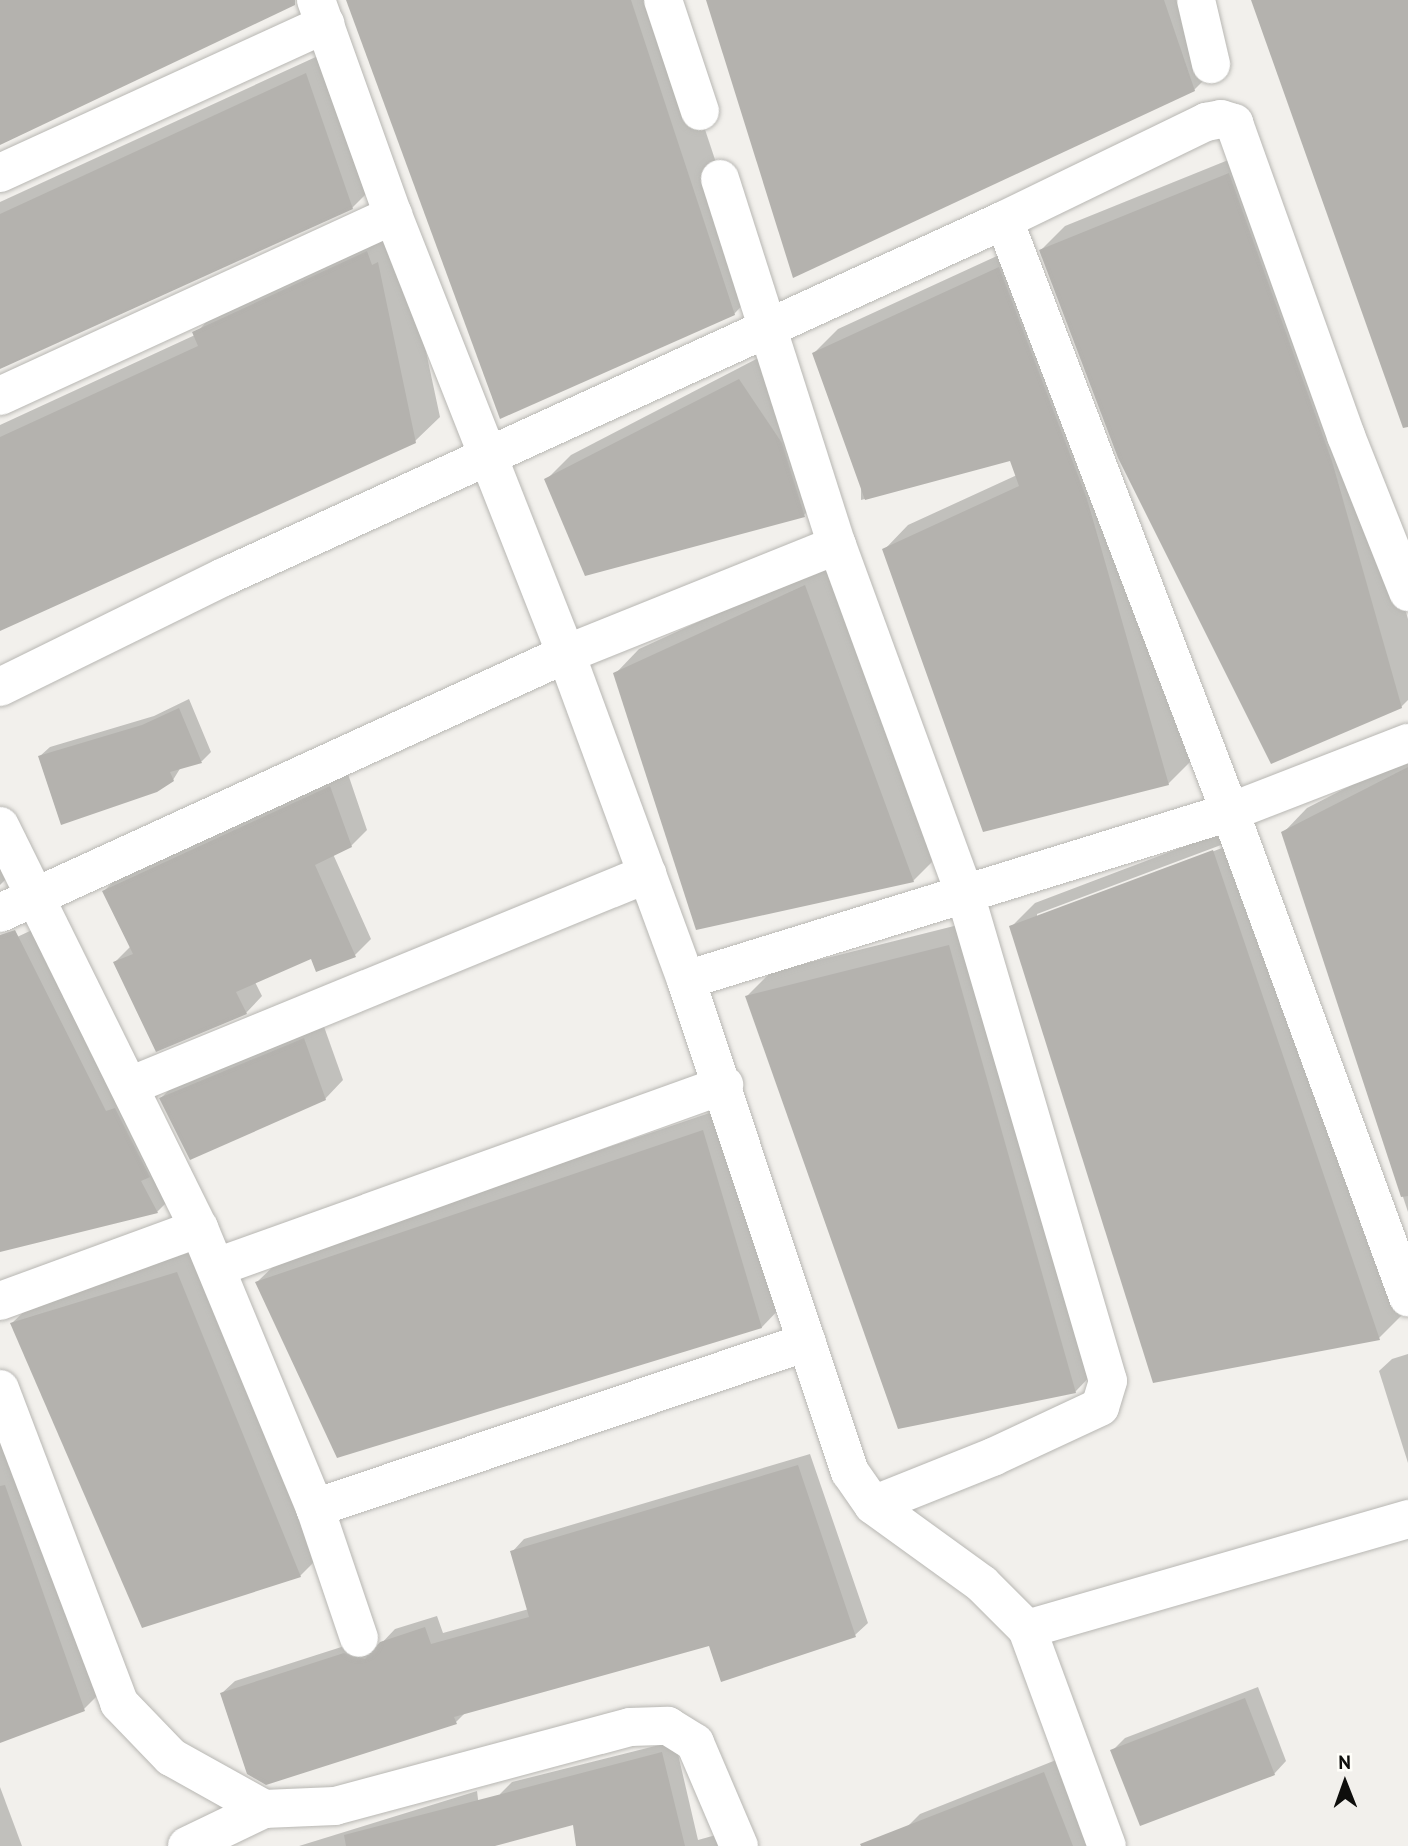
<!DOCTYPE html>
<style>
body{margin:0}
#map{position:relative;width:1408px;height:1846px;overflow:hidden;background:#f2f0ec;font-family:"PT Sans",sans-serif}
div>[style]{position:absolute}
.shadow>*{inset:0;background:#0003}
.building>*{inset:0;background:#b4b2ae}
.roads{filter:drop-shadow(0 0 2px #b8b7b3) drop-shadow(0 0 2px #b8b7b3)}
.minor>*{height:38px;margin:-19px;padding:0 19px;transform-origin:19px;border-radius:19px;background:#fff}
span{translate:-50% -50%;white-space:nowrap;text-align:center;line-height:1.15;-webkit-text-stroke:7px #fffef9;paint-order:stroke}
.north{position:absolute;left:1310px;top:1748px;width:70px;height:70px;-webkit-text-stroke:5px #fffef9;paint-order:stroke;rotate:359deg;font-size:19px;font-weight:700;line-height:28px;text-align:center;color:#0e0e0c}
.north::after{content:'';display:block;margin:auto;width:24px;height:32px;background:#0e0e0c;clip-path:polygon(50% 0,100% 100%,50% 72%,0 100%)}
</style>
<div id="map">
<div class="shadow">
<i style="clip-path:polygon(347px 0,662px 0,758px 289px,734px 314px)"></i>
<i style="clip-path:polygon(707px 0,1196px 0,1218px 66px,1194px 90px)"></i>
<i style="clip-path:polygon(331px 50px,376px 184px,352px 208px,0 367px,0 202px)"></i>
<i style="clip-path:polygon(1253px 150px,1356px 436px,1408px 619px,1408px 700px,1401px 707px,1041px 250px,1065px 226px)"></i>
<i style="clip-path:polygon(392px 228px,402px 239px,440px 417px,415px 441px,0 629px,0 425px,195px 335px,218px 308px)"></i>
<i style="clip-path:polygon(1023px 244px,1192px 760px,1168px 784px,884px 550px,908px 525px,1017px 475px,1011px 459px,861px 500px,861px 484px,814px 353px,838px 329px)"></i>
<i style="clip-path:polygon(764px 355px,828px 491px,804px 515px,546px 480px,571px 455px)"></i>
<i style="clip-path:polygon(829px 562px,938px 856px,913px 881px,615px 674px,639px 649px)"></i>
<i style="clip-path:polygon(189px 699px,211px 752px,202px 761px,181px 767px,173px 780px,40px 756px,50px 747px,154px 716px)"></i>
<i style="clip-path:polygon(1408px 756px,1408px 1212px,1283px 833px,1307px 808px)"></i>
<i style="clip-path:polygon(347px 771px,367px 830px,351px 846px,333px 854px,371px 939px,355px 955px,312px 957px,255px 982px,262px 996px,246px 1013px,115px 962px,131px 946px,104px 891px,120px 875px)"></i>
<i style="clip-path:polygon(0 820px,20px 865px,0 885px)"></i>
<i style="clip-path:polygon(evenodd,1238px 826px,1403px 1314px,1379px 1338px,1011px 927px,1035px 903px,1238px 826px,1221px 845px,1222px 848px,1037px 918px,1037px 914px,1221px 845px)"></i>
<i style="clip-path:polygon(974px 921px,1099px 1367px,1075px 1392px,747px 996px,771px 972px)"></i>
<i style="clip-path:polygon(47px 923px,181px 1188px,157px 1212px,0 1250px,0 945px)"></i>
<i style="clip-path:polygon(322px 1021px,343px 1080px,325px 1099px,161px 1098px,180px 1079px)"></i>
<i style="clip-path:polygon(727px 1107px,786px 1302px,762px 1327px,257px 1282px,282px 1258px)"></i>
<i style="clip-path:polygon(201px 1249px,325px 1551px,300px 1576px,12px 1323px,37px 1299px)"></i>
<i style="clip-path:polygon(1408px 1354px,1408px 1463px,1379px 1371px,1392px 1359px)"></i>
<i style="clip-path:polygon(0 1381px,108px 1685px,84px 1709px,0 1741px)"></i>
<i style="clip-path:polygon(810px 1454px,868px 1623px,855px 1635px,710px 1644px,466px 1712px,456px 1722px,222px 1693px,235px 1681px,357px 1642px,378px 1647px,395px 1629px,437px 1616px,443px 1633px,529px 1609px,512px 1552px,524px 1539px)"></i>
<i style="clip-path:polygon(1258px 1687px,1286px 1761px,1274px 1774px,1113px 1750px,1125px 1738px)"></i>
<i style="clip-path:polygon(675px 1741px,698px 1840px,723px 1833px,727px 1846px,601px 1846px,588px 1819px,513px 1839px,500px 1794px,512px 1782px)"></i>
<i style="clip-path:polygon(1056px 1760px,1090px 1846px,916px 1846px,908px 1826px,920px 1814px)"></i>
<i style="clip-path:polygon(0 1787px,22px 1846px,0 1846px)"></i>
<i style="clip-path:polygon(477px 1791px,483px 1838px,475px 1846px,299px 1846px)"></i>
</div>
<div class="building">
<i style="clip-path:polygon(0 0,295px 0,295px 5px,0 145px)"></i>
<i style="clip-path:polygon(346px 0,631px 0,735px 315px,500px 419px)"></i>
<i style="clip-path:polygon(706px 0,1164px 0,1195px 91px,793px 278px)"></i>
<i style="clip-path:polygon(1251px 0,1408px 0,1408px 427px,1403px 428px)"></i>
<i style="clip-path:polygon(306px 73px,353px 209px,0 369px,0 214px)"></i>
<i style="clip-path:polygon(1229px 173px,1332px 461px,1402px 708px,1271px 764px,1118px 458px,1039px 250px)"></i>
<i style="clip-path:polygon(367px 251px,372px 265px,378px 262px,416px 443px,0 631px,0 437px,198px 346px,192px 332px)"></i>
<i style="clip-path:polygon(999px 267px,1087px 499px,1169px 785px,983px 832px,882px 549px,1019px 486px,1010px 461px,865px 500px,812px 353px)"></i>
<i style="clip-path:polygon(739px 379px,782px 443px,805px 517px,585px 576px,544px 479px)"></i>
<i style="clip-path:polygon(805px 585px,914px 882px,696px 930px,613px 673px)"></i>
<i style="clip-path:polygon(179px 708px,202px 763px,170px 772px,174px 781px,157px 792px,61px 825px,38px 756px,142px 725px)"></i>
<i style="clip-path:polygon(1408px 767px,1408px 1196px,1401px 1197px,1281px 832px)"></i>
<i style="clip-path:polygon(330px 786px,352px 847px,315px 865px,356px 957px,316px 972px,311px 959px,236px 992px,247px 1014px,156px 1052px,113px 962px,133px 954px,102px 891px)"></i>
<i style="clip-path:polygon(1213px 850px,1380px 1340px,1153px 1383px,1009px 926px)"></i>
<i style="clip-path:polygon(15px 930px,106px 1111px,115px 1108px,150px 1177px,141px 1181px,158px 1213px,0 1252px,0 935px)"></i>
<i style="clip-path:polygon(949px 945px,1076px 1393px,898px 1429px,745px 996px)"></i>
<i style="clip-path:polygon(304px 1038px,326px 1100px,190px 1160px,159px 1098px)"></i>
<i style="clip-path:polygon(703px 1130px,762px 1328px,337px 1458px,255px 1282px)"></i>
<i style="clip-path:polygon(177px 1272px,301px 1577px,142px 1628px,10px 1323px)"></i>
<i style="clip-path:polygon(798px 1465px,856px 1637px,721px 1682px,709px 1646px,454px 1717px,457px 1724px,266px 1785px,247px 1774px,220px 1693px,344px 1653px,365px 1659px,380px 1642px,425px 1627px,431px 1644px,529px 1617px,510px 1551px)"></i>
<i style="clip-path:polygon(5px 1485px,85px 1711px,0 1743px,0 1486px)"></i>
<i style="clip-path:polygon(1245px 1698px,1275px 1775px,1140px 1826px,1110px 1750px)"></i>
<i style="clip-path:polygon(662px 1752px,685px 1846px,576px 1846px,573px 1825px,495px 1846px,346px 1846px,344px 1835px)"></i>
<i style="clip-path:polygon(1044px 1772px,1073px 1846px,861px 1846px,860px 1844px)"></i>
</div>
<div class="roads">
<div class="minor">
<i style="left:316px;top:0;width:228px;rotate:70.3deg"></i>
<i style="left:393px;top:215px;width:472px;rotate:68.5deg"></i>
<i style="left:566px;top:654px;width:347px;rotate:69.8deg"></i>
<i style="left:686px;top:980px;width:519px;rotate:71.57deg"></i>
<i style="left:850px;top:1472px;width:40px;rotate:55.1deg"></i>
<i style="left:873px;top:1505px;width:135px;rotate:35.9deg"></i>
<i style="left:982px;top:1584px;width:64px;rotate:45deg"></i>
<i style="left:1027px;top:1629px;width:231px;rotate:69.8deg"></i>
<i style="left:663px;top:0;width:117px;rotate:71.6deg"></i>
<i style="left:1196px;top:0;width:66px;rotate:76.8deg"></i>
<i style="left:0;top:173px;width:358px;rotate:-24.6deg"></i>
<i style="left:720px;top:179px;width:384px;rotate:72.3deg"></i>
<i style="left:837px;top:545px;width:375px;rotate:69.9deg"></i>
<i style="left:966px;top:897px;width:504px;rotate:73.65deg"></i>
<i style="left:1108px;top:1381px;width:27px;rotate:107deg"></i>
<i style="left:1100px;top:1407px;width:118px;rotate:155deg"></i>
<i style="left:993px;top:1457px;width:129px;rotate:158.2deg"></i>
<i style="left:1004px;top:220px;width:634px;rotate:69.11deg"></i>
<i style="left:1230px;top:812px;width:517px;rotate:69.85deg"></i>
<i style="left:0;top:396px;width:433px;rotate:-24.7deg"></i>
<i style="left:0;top:687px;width:250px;rotate:-26.2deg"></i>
<i style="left:224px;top:577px;width:858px;rotate:-24.59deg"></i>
<i style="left:1004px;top:220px;width:225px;rotate:-25.9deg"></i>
<i style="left:1206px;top:122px;width:15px;rotate:-11deg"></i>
<i style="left:1221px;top:119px;width:14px;rotate:17deg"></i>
<i style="left:1234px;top:123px;width:332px;rotate:70.3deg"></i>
<i style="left:1346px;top:436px;width:168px;rotate:68.3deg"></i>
<i style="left:0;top:826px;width:449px;rotate:63.7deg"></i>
<i style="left:199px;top:1228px;width:303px;rotate:67.5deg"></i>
<i style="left:315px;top:1508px;width:137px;rotate:71.3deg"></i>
<i style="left:0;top:913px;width:622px;rotate:-24.59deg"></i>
<i style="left:566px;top:654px;width:292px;rotate:-21.9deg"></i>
<i style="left:686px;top:980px;width:569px;rotate:-17.16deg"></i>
<i style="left:1230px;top:812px;width:191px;rotate:-21.2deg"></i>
<i style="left:132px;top:1085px;width:557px;rotate:-22.28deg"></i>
<i style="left:217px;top:1267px;width:539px;rotate:-19.75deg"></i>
<i style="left:0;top:1301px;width:212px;rotate:-20.1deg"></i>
<i style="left:0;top:1389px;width:336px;rotate:69.2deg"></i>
<i style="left:119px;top:1703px;width:75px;rotate:46.1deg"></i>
<i style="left:171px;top:1757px;width:107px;rotate:29.2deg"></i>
<i style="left:264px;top:1809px;width:71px;rotate:-2.4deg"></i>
<i style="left:335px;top:1806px;width:305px;rotate:-15deg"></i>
<i style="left:630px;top:1727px;width:38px;rotate:-2deg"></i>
<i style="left:668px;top:1726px;width:32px;rotate:32deg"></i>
<i style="left:695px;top:1743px;width:112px;rotate:66.9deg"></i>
<i style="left:315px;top:1508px;width:519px;rotate:-18.64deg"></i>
<i style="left:1027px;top:1629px;width:397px;rotate:-16.1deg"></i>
<i style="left:187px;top:1846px;width:85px;rotate:-25.7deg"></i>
</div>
</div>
<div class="north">N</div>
</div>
